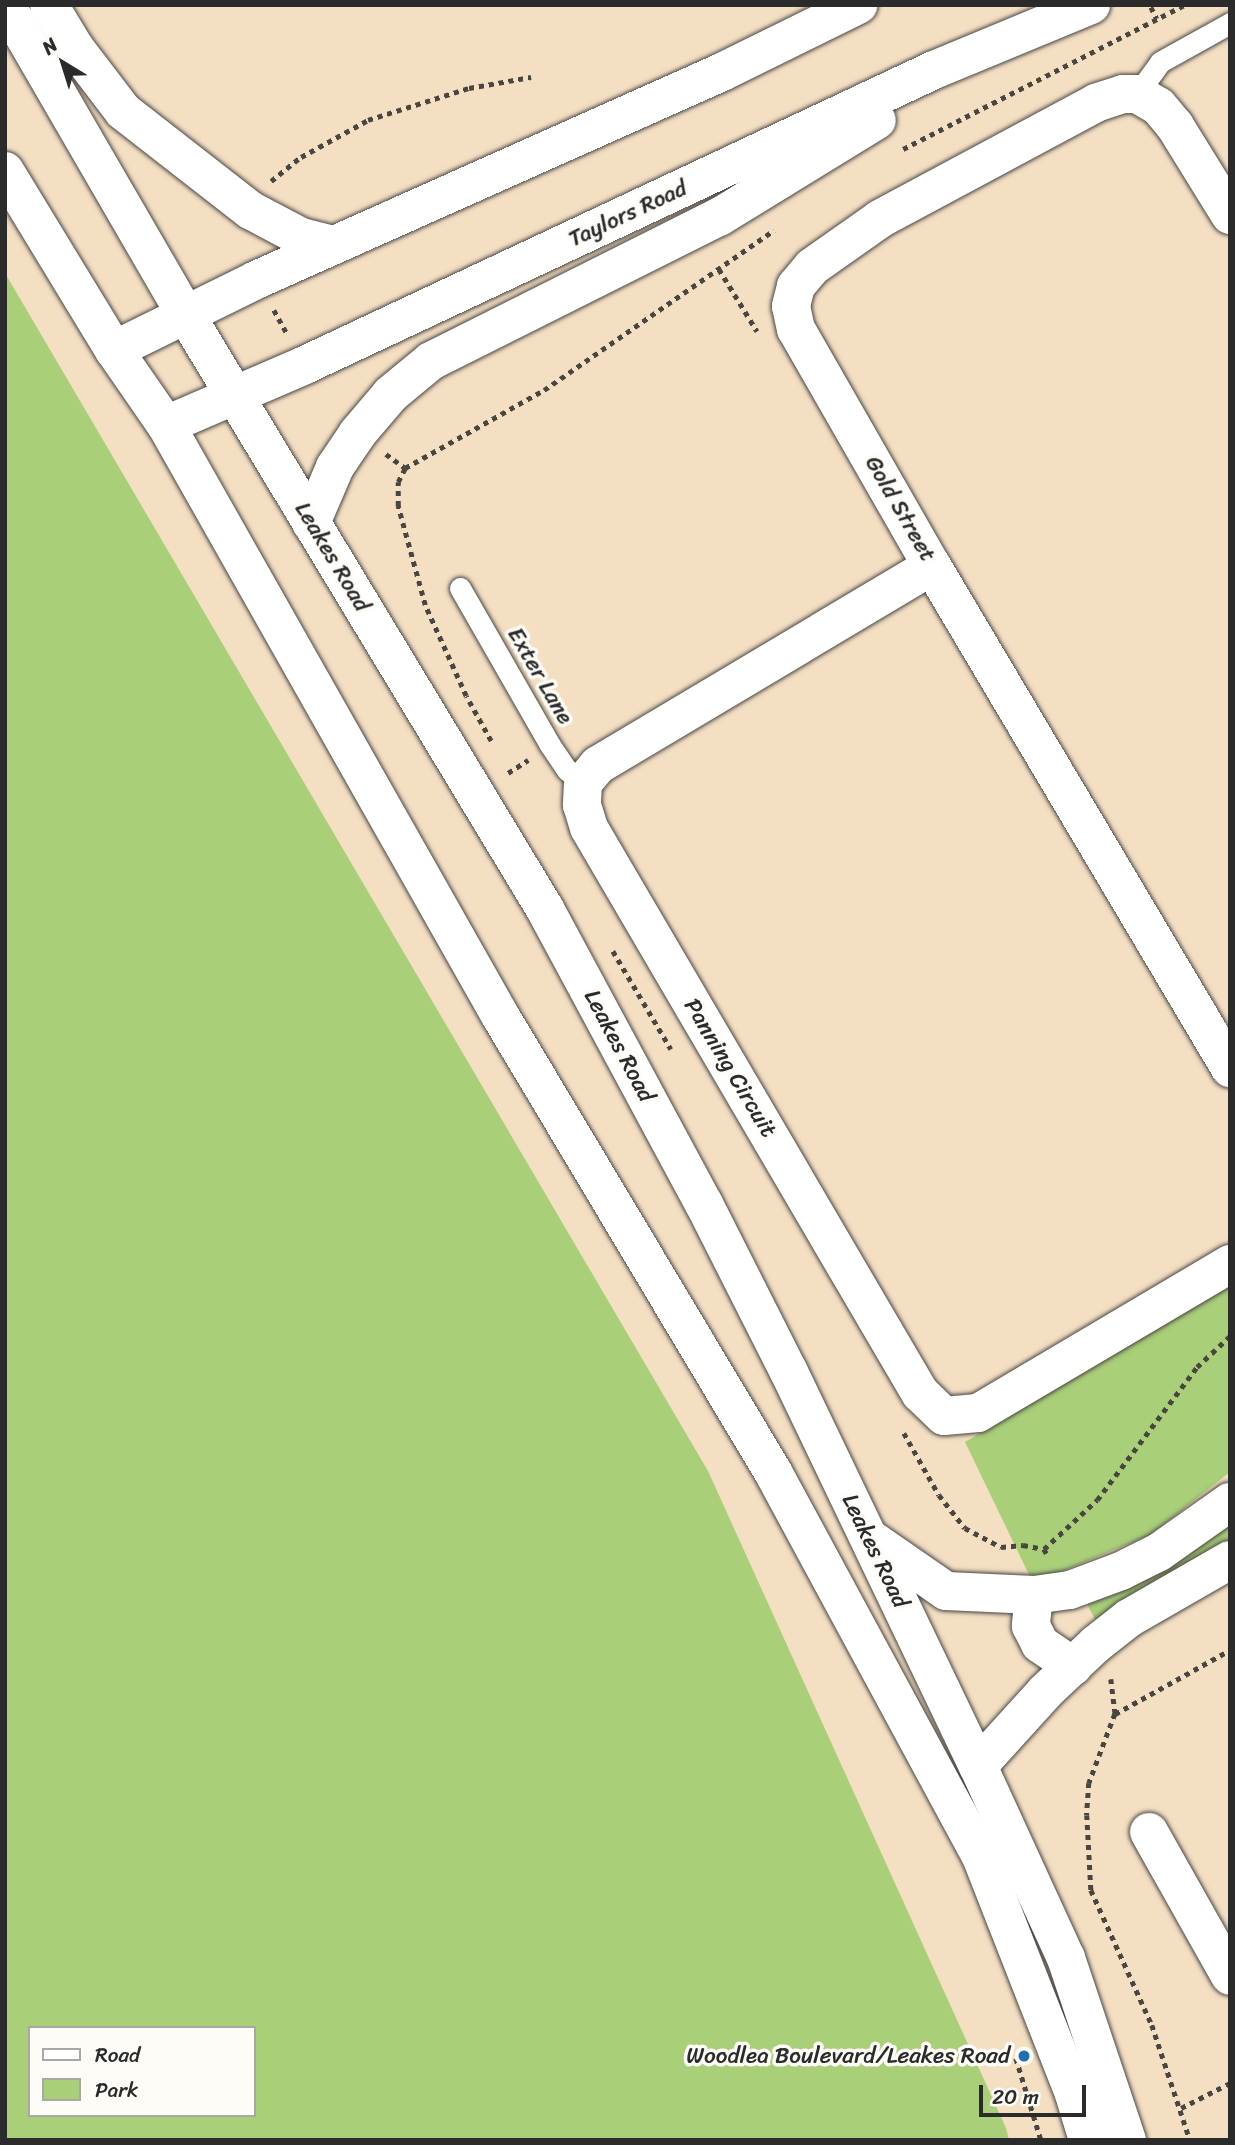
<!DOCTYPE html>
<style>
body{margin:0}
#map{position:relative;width:1235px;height:2145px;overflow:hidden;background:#f4dfc3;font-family:Sriracha,sans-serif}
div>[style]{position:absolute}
.green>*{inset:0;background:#a9cf79}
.path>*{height:4.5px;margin-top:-2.25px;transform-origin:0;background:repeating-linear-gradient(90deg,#494642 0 5px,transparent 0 10px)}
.roads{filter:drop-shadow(0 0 2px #494642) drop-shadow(0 0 2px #494642)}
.lane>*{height:21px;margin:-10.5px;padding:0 10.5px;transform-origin:10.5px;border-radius:10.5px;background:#fff}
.street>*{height:38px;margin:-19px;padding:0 19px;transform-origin:19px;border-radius:19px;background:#fff}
.secondary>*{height:38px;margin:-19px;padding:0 19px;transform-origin:19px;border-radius:19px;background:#fff}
.dots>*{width:19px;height:19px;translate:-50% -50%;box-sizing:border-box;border:4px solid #fdfcf7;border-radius:50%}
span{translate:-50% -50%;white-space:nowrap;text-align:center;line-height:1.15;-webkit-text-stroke:7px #fdfcf7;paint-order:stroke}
.street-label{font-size:23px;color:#2b2b2b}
.poi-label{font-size:23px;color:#2b2b2b}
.right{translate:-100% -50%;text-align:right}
.frame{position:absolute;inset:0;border:7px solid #2b2b2b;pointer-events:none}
.legend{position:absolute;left:28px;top:2026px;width:228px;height:91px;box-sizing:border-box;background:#fdfcf7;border:2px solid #a9a8a5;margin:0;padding:9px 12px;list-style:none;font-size:21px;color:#2b2b2b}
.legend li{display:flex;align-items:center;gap:14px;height:35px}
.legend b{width:35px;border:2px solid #a9a8a5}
.north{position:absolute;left:28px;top:28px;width:70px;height:70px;-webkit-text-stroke:5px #fdfcf7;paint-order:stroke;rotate:322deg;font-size:19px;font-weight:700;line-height:28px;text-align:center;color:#2b2b2b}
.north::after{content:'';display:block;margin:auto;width:24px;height:32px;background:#2b2b2b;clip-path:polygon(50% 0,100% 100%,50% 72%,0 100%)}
.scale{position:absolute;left:979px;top:2085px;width:107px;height:32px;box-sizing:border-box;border:4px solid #2b2b2b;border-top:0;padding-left:9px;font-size:21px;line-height:24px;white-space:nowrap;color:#2b2b2b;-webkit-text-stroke:5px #fdfcf7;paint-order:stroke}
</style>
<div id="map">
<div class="green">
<i style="clip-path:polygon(evenodd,5px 273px,708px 1471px,1006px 2128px,1009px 2140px,5px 2140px,5px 273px,30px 2028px,254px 2028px,254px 2115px,30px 2115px,30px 2028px)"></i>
<i style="clip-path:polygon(1230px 1286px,1230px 1472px,1150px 1535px,1033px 1583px,965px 1442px)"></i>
<i style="clip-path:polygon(1230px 1521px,1230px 1545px,1103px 1619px,1095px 1619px,1088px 1606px,1088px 1599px)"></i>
</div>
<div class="path">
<i style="left:1151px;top:7px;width:13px;rotate:63deg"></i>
<i style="left:903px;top:149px;width:316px;rotate:-27.1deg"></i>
<i style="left:271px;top:181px;width:38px;rotate:-39deg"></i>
<i style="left:301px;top:157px;width:77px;rotate:-28.9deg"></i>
<i style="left:368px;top:120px;width:106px;rotate:-17.6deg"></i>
<i style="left:469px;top:88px;width:63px;rotate:-10.1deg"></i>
<i style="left:719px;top:269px;width:73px;rotate:58.5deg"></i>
<i style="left:274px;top:310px;width:26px;rotate:61deg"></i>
<i style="left:386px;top:454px;width:24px;rotate:36deg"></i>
<i style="left:491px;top:741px;width:51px;rotate:-119.1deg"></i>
<i style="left:466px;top:696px;width:100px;rotate:-114.3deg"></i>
<i style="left:425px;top:605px;width:103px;rotate:-105.3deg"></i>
<i style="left:398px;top:506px;width:24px;rotate:-90deg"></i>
<i style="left:398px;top:482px;width:16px;rotate:-63deg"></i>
<i style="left:405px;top:468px;width:159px;rotate:-29.3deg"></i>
<i style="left:544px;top:390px;width:280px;rotate:-34.8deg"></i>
<i style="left:508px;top:773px;width:24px;rotate:-33deg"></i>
<i style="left:613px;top:951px;width:114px;rotate:59.4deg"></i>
<i style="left:904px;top:1433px;width:71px;rotate:60.6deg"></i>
<i style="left:939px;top:1495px;width:42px;rotate:51.8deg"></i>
<i style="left:965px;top:1528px;width:41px;rotate:27.8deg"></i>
<i style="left:1001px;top:1547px;width:22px;rotate:-5deg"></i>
<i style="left:1023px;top:1545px;width:21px;rotate:11deg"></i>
<i style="left:1044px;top:1549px;width:8px;rotate:60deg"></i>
<i style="left:1044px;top:1549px;width:72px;rotate:-42.8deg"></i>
<i style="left:1097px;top:1500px;width:166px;rotate:-53.1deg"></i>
<i style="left:1197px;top:1367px;width:45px;rotate:-43.2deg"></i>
<i style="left:1111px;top:1679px;width:35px;rotate:83deg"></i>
<i style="left:1115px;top:1714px;width:74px;rotate:110.6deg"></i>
<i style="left:1089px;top:1783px;width:32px;rotate:94deg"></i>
<i style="left:1087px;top:1815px;width:75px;rotate:86.9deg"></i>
<i style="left:1091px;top:1890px;width:148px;rotate:65.7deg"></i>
<i style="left:1152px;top:2025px;width:121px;rotate:71.7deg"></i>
<i style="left:1115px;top:1714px;width:132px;rotate:-29.1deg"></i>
<i style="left:1016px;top:2058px;width:86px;rotate:73deg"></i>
<i style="left:1181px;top:2108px;width:55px;rotate:-27deg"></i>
</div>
<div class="roads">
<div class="lane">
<i style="left:1137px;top:94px;width:39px;rotate:-54deg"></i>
<i style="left:1160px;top:62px;width:80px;rotate:-29.1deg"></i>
<i style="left:460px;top:588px;width:181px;rotate:60.2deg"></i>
<i style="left:550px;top:745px;width:30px;rotate:56deg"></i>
<i style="left:567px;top:770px;width:21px;rotate:39deg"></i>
</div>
<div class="street">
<i style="left:1230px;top:215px;width:105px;rotate:-121.7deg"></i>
<i style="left:1175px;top:126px;width:26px;rotate:-130deg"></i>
<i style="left:1158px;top:106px;width:24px;rotate:-150deg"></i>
<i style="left:1137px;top:94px;width:14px;rotate:180deg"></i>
<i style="left:1123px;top:94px;width:28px;rotate:162deg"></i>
<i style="left:1096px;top:103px;width:245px;rotate:151.8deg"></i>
<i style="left:880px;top:219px;width:83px;rotate:144.8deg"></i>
<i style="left:812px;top:267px;width:25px;rotate:130deg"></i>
<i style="left:796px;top:286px;width:21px;rotate:104deg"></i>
<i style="left:791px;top:306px;width:24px;rotate:78deg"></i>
<i style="left:796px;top:329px;width:273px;rotate:60.2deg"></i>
<i style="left:932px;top:566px;width:584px;rotate:59.31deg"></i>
<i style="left:932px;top:566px;width:389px;rotate:149.2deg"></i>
<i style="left:598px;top:765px;width:23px;rotate:130deg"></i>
<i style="left:583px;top:783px;width:22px;rotate:93deg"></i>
<i style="left:582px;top:805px;width:24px;rotate:73deg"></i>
<i style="left:589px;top:828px;width:655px;rotate:59.64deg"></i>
<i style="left:920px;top:1393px;width:33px;rotate:44deg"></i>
<i style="left:944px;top:1416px;width:34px;rotate:-5deg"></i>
<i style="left:978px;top:1413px;width:293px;rotate:-30.6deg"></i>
<i style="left:1149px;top:1832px;width:165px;rotate:60.6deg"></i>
</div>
<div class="secondary">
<i style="left:6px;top:5px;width:358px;rotate:59.9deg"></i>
<i style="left:186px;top:315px;width:694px;rotate:58.85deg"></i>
<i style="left:545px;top:909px;width:335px;rotate:61.7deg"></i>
<i style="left:704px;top:1204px;width:188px;rotate:63.2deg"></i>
<i style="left:789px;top:1372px;width:437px;rotate:64.4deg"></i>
<i style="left:978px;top:1766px;width:211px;rotate:65.4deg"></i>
<i style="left:1066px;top:1958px;width:192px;rotate:71.5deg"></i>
<i style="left:49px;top:5px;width:50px;rotate:58.8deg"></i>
<i style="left:75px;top:48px;width:79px;rotate:52.7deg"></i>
<i style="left:123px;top:111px;width:161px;rotate:37.9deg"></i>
<i style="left:250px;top:210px;width:58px;rotate:27.9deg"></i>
<i style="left:301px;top:237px;width:33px;rotate:14deg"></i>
<i style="left:5px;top:171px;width:210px;rotate:58.7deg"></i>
<i style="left:114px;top:350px;width:91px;rotate:55.3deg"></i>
<i style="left:166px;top:425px;width:680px;rotate:60.5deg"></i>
<i style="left:501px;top:1017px;width:530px;rotate:59.13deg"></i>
<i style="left:773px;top:1472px;width:440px;rotate:61.6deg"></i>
<i style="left:982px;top:1859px;width:252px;rotate:68.6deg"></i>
<i style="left:1074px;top:2094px;width:48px;rotate:73.1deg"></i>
<i style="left:114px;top:350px;width:158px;rotate:-26.2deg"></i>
<i style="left:256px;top:280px;width:510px;rotate:-24.05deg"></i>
<i style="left:722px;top:72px;width:152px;rotate:-26.2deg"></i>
<i style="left:166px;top:425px;width:151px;rotate:-23.3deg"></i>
<i style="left:305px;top:365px;width:695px;rotate:-25.13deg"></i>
<i style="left:934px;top:70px;width:170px;rotate:-22.5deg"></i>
<i style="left:311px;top:523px;width:61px;rotate:-66.8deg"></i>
<i style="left:335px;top:467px;width:40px;rotate:-56deg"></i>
<i style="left:357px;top:434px;width:52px;rotate:-49.6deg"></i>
<i style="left:391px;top:394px;width:52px;rotate:-39.5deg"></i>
<i style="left:431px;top:361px;width:322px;rotate:-26.6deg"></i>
<i style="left:719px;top:217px;width:185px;rotate:-31.5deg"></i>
<i style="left:871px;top:1539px;width:91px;rotate:34.7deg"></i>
<i style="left:946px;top:1591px;width:88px;rotate:2.6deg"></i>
<i style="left:1034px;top:1595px;width:36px;rotate:-8deg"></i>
<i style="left:1070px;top:1590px;width:54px;rotate:-20.4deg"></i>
<i style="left:1121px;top:1571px;width:42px;rotate:-26.6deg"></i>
<i style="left:1159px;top:1552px;width:87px;rotate:-35.2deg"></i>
<i style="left:1034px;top:1595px;width:31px;rotate:96deg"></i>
<i style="left:1031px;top:1626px;width:20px;rotate:63deg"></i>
<i style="left:1040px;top:1644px;width:40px;rotate:34deg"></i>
<i style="left:978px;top:1766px;width:100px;rotate:-47.8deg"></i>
<i style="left:1045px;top:1692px;width:70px;rotate:-43.3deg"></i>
<i style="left:1096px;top:1644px;width:42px;rotate:-38.2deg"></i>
<i style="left:1129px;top:1618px;width:116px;rotate:-29.9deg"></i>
</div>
</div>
<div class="dots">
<i style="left:1024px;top:2056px;background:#1f6fb2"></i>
</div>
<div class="street-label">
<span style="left:628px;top:214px;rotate:-25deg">Taylors Road</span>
<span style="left:900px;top:509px;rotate:60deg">Gold Street</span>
<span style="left:332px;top:557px;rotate:59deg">Leakes Road</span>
<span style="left:540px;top:676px;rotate:60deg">Exter Lane</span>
<span style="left:619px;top:1046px;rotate:62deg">Leakes Road</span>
<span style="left:730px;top:1068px;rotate:59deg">Panning Circuit</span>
<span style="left:875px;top:1551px;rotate:64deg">Leakes Road</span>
</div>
<div class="poi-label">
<span class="right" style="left:1010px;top:2056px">Woodlea Boulevard/Leakes Road</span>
</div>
<div class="frame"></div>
<ul class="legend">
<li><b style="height:9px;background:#fff"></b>Road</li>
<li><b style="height:19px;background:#a9cf79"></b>Park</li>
</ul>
<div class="north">N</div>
<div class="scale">20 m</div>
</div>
